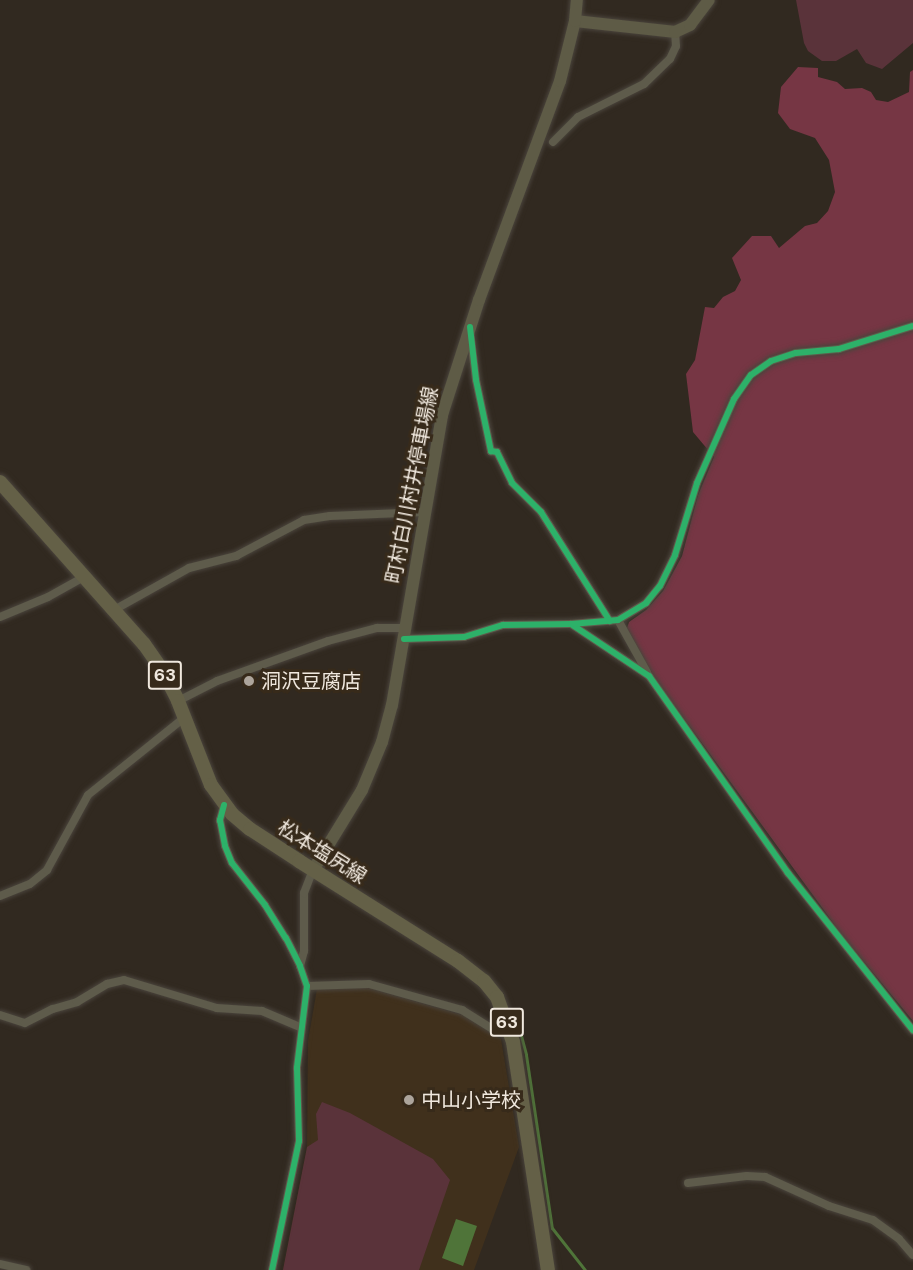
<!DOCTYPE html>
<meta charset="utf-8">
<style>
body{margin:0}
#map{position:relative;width:913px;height:1270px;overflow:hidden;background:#312920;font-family:"DM Sans","Noto Sans JP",sans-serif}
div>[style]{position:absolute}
.built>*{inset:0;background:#40301c}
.green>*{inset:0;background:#5a333a}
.forest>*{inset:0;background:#763644}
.water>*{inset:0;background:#4f7439}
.stream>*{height:3px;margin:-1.5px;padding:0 1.5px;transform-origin:1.5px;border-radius:1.5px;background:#4f7439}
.roads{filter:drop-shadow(0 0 2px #4a443c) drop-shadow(0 0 2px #4a443c)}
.street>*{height:8px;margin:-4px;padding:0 4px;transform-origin:4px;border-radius:4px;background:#5e5b4b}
.secondary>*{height:12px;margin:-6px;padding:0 6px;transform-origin:6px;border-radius:6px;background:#5e5b46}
.primary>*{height:14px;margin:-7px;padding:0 7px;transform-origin:7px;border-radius:7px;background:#646047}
.cycleway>*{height:6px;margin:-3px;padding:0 3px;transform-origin:3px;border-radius:3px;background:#2db169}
.dots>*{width:16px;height:16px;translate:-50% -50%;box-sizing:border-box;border:3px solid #372a1a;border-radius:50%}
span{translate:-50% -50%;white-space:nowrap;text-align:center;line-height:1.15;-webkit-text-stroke:6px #372a1a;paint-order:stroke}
.shield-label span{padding:2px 4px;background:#372a1a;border:2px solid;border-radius:4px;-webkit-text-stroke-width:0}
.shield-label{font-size:18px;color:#f0e8de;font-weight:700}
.street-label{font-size:20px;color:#f0e8de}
.poi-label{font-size:20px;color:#f0e8de}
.left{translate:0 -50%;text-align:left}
</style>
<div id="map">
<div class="built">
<i style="clip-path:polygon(365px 987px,462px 1015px,501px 1039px,519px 1147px,474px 1270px,283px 1270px,307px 1147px,308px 1041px,317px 989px)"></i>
</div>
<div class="green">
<i style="clip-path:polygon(796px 0,913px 0,913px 43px,882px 69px,866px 63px,857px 49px,836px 61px,822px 61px,808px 51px,804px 43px)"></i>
<i style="clip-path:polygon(322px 1102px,350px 1113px,433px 1159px,450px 1180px,419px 1270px,283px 1270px,307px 1147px,318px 1140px,316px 1114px)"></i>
</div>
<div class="forest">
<i style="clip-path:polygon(798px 67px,818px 68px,818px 77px,837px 82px,845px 89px,862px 88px,871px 92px,876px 100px,888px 102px,909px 92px,910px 72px,913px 70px,913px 1021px,842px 935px,656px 680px,627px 628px,629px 622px,646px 610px,663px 591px,682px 556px,698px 495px,714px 457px,693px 432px,686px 374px,695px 360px,705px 307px,714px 308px,723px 297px,735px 291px,741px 280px,732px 258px,752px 236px,771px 236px,779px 248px,805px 226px,817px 223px,828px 211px,835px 192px,829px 160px,815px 138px,790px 129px,778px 113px,781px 87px)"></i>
</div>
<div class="water">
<i style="clip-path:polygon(456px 1219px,477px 1226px,463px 1266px,442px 1258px)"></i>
</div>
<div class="stream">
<i style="left:516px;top:1017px;width:39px;rotate:75deg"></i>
<i style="left:526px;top:1055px;width:175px;rotate:81.5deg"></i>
<i style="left:552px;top:1228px;width:53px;rotate:51.8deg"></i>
</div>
<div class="roads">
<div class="street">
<i style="left:553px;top:142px;width:35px;rotate:-45deg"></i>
<i style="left:578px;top:117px;width:74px;rotate:-26.6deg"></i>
<i style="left:644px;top:84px;width:36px;rotate:-44deg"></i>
<i style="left:670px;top:59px;width:14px;rotate:-65deg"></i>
<i style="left:676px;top:46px;width:14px;rotate:-94deg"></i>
<i style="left:470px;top:331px;width:49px;rotate:83deg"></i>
<i style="left:476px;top:380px;width:73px;rotate:78.1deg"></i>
<i style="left:491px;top:451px;width:6px;rotate:9deg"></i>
<i style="left:497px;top:452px;width:34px;rotate:64deg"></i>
<i style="left:512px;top:483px;width:41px;rotate:45deg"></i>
<i style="left:541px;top:512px;width:129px;rotate:57.7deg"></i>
<i style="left:114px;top:610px;width:86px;rotate:-29.2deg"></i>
<i style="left:189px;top:568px;width:49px;rotate:-14.3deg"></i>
<i style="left:236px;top:556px;width:77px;rotate:-27.9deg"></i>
<i style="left:304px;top:520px;width:26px;rotate:-9deg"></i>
<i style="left:330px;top:516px;width:95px;rotate:-2.4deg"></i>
<i style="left:0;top:617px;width:52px;rotate:-22.6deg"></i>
<i style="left:48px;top:597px;width:41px;rotate:-29.1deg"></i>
<i style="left:618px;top:620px;width:60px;rotate:60.9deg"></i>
<i style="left:571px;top:624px;width:94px;rotate:33.7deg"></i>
<i style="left:649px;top:676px;width:241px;rotate:54.8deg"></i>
<i style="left:788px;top:873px;width:201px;rotate:51.5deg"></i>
<i style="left:404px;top:639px;width:60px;rotate:-1.9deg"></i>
<i style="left:464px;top:637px;width:41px;rotate:-17.1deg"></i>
<i style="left:503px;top:625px;width:68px;rotate:-0.8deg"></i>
<i style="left:571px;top:624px;width:47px;rotate:-4.9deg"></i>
<i style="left:618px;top:620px;width:33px;rotate:-31deg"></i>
<i style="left:646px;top:603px;width:22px;rotate:-51deg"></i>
<i style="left:660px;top:586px;width:34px;rotate:-64deg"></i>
<i style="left:675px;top:555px;width:75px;rotate:-73deg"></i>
<i style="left:697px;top:483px;width:92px;rotate:-66.2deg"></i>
<i style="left:734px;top:399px;width:29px;rotate:-55deg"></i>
<i style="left:751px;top:375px;width:24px;rotate:-35deg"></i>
<i style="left:771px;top:361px;width:26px;rotate:-18deg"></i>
<i style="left:796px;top:353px;width:43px;rotate:-5.3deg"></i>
<i style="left:839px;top:349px;width:77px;rotate:-17.3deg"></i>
<i style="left:178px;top:701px;width:44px;rotate:-27.1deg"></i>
<i style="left:217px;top:681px;width:118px;rotate:-19.8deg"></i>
<i style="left:328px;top:641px;width:51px;rotate:-14.9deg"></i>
<i style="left:377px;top:628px;width:28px"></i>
<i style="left:224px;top:805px;width:16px;rotate:105deg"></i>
<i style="left:220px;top:820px;width:26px;rotate:79deg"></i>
<i style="left:225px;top:846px;width:18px;rotate:68deg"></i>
<i style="left:232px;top:863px;width:53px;rotate:51.8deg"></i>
<i style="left:265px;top:905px;width:39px;rotate:58deg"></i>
<i style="left:286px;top:938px;width:31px;rotate:63deg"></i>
<i style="left:300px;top:966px;width:21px;rotate:71deg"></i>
<i style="left:307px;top:986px;width:83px;rotate:97deg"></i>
<i style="left:297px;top:1068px;width:73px;rotate:88.4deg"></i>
<i style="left:299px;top:1141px;width:132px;rotate:101.8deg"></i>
<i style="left:0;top:896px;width:32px;rotate:-22deg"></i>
<i style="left:30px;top:884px;width:22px;rotate:-39deg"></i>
<i style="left:47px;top:870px;width:85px;rotate:-61.3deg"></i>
<i style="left:88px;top:795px;width:124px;rotate:-38.8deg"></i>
<i style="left:300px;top:966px;width:16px;rotate:-75deg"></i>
<i style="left:304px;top:951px;width:58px;rotate:-90deg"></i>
<i style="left:304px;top:893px;width:25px;rotate:-69deg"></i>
<i style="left:307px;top:986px;width:62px;rotate:-1.8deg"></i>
<i style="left:369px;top:984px;width:97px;rotate:15.6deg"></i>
<i style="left:462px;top:1010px;width:39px;rotate:32deg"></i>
<i style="left:495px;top:1031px;width:15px;rotate:8deg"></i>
<i style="left:0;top:1015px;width:26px;rotate:18deg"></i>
<i style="left:25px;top:1023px;width:31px;rotate:-27deg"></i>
<i style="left:53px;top:1009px;width:25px;rotate:-16deg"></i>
<i style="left:77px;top:1002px;width:35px;rotate:-31deg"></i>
<i style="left:107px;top:984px;width:17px;rotate:-13deg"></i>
<i style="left:124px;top:980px;width:97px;rotate:16.8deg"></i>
<i style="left:217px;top:1008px;width:45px;rotate:3.8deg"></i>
<i style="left:262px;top:1011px;width:43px;rotate:23deg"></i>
<i style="left:688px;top:1183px;width:59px;rotate:-6.8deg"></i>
<i style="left:747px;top:1176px;width:18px;rotate:3deg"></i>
<i style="left:765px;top:1177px;width:70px;rotate:24.4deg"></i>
<i style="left:829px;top:1206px;width:46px;rotate:17.7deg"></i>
<i style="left:873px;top:1220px;width:32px;rotate:36deg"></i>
<i style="left:899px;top:1239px;width:21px;rotate:49deg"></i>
<i style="left:0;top:1264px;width:27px;rotate:13deg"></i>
</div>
<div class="secondary">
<i style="left:575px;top:21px;width:101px;rotate:6.3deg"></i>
<i style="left:675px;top:32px;width:17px;rotate:-25deg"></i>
<i style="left:690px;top:25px;width:31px;rotate:-53deg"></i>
<i style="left:313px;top:870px;width:94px;rotate:-58.5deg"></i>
<i style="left:362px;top:790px;width:52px;rotate:-67.4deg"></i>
<i style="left:382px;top:742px;width:38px;rotate:-75deg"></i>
<i style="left:392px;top:705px;width:294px;rotate:-80.2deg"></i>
<i style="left:442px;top:415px;width:121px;rotate:-72.2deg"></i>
<i style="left:479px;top:300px;width:233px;rotate:-69.7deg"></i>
<i style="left:560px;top:81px;width:62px;rotate:-76deg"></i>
<i style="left:575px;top:21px;width:21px;rotate:-85deg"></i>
</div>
<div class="primary">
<i style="left:0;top:482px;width:217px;rotate:48.4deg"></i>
<i style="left:144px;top:644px;width:35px;rotate:55deg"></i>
<i style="left:164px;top:673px;width:31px;rotate:63deg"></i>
<i style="left:178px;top:701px;width:90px;rotate:68.6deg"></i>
<i style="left:211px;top:785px;width:36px;rotate:54deg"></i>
<i style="left:232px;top:814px;width:23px;rotate:40deg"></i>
<i style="left:250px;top:829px;width:59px;rotate:33.1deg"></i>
<i style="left:299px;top:861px;width:188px;rotate:32.2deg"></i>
<i style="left:458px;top:961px;width:33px;rotate:38deg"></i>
<i style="left:484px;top:981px;width:21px;rotate:51deg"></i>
<i style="left:497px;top:997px;width:48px;rotate:70.4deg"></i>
<i style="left:513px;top:1042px;width:231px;rotate:81.3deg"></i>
</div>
</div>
<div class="cycleway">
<i style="left:470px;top:327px;width:53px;rotate:83.5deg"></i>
<i style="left:476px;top:380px;width:73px;rotate:78.1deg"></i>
<i style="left:491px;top:451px;width:6px;rotate:9deg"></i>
<i style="left:497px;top:452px;width:34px;rotate:64deg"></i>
<i style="left:512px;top:483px;width:41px;rotate:45deg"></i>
<i style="left:541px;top:512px;width:129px;rotate:57.7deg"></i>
<i style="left:571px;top:624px;width:94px;rotate:33.7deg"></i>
<i style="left:649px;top:676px;width:241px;rotate:54.8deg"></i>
<i style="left:788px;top:873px;width:201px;rotate:51.5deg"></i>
<i style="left:404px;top:639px;width:60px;rotate:-1.9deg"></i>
<i style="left:464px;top:637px;width:41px;rotate:-17.1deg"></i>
<i style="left:503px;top:625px;width:68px;rotate:-0.8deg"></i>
<i style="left:571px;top:624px;width:47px;rotate:-4.9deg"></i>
<i style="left:618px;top:620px;width:33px;rotate:-31deg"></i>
<i style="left:646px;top:603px;width:22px;rotate:-51deg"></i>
<i style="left:660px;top:586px;width:34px;rotate:-64deg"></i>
<i style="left:675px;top:555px;width:75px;rotate:-73deg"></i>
<i style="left:697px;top:483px;width:92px;rotate:-66.2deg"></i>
<i style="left:734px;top:399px;width:29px;rotate:-55deg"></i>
<i style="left:751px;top:375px;width:24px;rotate:-35deg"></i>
<i style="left:771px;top:361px;width:26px;rotate:-18deg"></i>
<i style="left:796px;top:353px;width:43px;rotate:-5.3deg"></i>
<i style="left:839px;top:349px;width:77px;rotate:-17.3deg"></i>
<i style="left:224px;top:805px;width:16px;rotate:105deg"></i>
<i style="left:220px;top:820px;width:26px;rotate:79deg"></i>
<i style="left:225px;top:846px;width:18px;rotate:68deg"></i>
<i style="left:232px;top:863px;width:53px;rotate:51.8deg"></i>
<i style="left:265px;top:905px;width:39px;rotate:58deg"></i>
<i style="left:286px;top:938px;width:31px;rotate:63deg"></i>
<i style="left:300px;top:966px;width:21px;rotate:71deg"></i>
<i style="left:307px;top:986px;width:83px;rotate:97deg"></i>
<i style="left:297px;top:1068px;width:73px;rotate:88.4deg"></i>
<i style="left:299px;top:1141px;width:132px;rotate:101.8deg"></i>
</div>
<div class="dots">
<i style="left:249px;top:681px;background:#ada59c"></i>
<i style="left:409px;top:1100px;background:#ada59c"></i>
</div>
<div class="shield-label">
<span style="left:165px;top:675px">63</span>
<span style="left:507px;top:1022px">63</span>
</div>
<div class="street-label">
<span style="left:412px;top:485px;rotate:-79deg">町村白川村井停車場線</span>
<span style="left:322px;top:852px;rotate:32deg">松本塩尻線</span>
</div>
<div class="poi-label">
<span class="left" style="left:261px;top:681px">洞沢豆腐店</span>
<span class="left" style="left:421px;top:1100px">中山小学校</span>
</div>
</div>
